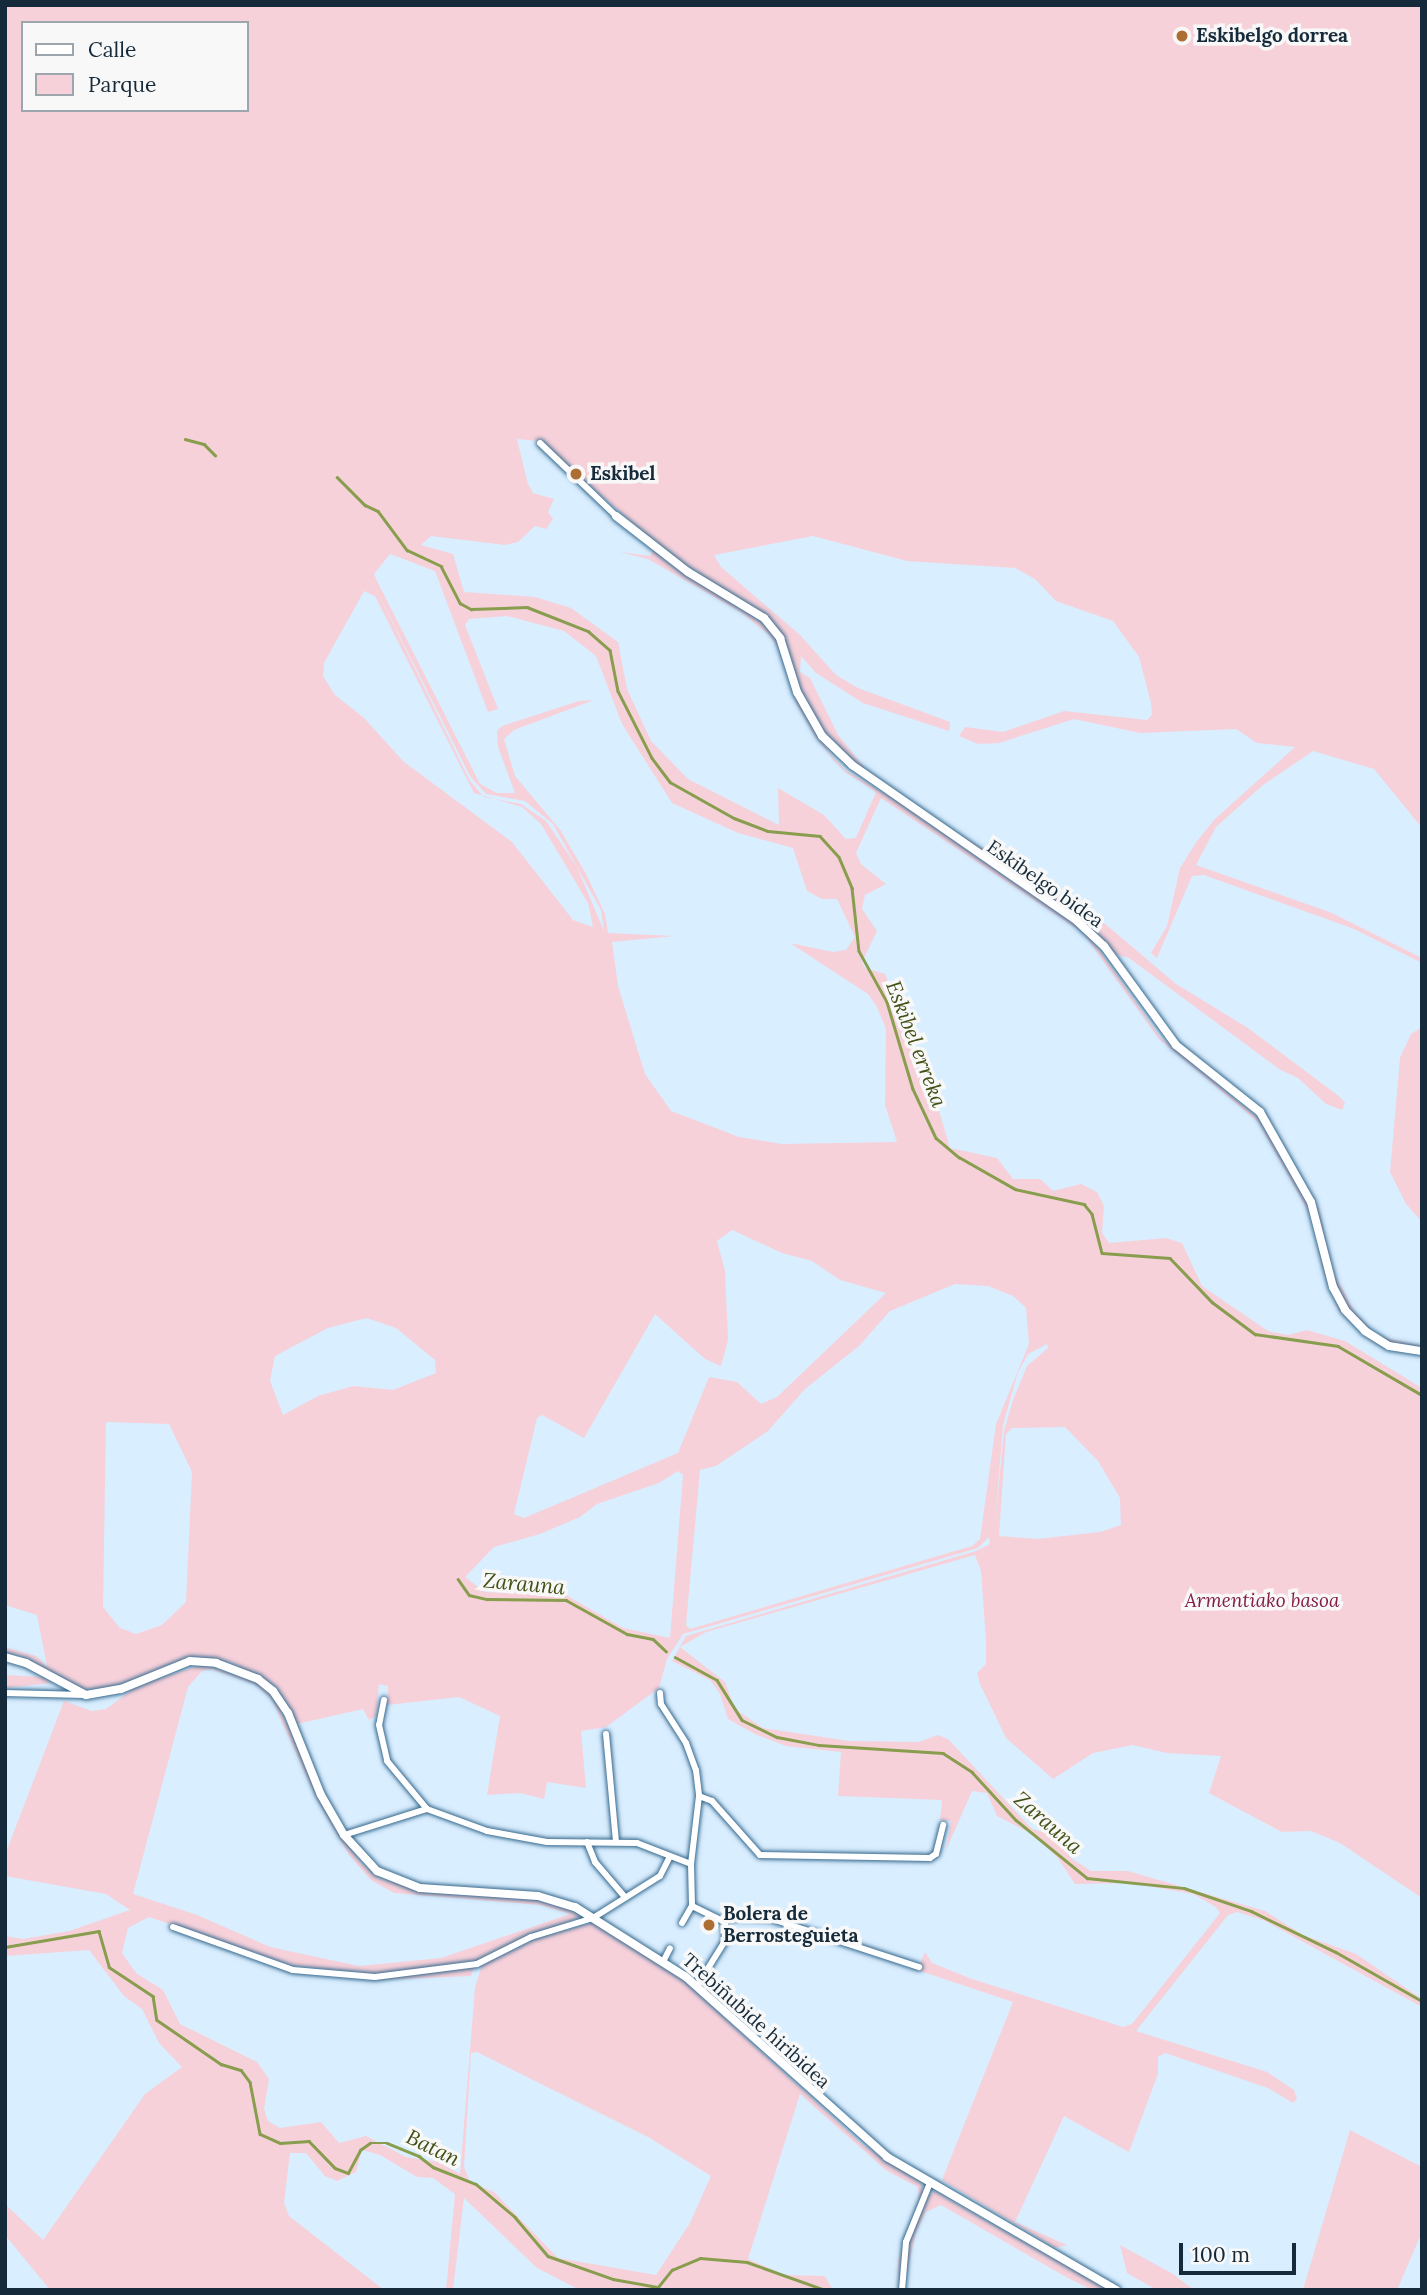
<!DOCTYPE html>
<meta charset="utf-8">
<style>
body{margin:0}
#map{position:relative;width:1427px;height:2295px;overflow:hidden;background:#d9eeff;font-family:Lora,serif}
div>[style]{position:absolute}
.green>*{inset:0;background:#f7d1da}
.stream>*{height:2.5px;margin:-1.25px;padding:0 1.25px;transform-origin:1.25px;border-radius:1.25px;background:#889d4d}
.roads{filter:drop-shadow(0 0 2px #36698e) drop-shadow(0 0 2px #36698e)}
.minor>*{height:6px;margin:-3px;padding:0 3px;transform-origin:3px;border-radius:3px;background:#fff}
.tertiary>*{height:8px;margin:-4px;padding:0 4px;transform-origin:4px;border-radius:4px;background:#fff}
.dots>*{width:19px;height:19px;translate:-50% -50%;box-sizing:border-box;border:4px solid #f8f8f8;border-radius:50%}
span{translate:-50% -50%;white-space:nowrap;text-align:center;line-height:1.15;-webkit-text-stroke:7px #f8f8f8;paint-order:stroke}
.poi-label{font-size:19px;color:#152a3a;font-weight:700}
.left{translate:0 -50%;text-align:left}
.street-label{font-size:19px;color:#152a3a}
.park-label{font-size:19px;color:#841e46;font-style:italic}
.water-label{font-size:21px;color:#425015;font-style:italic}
.frame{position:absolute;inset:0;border:7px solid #152a3a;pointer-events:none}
.legend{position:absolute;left:21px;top:21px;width:228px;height:91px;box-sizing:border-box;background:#f8f8f8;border:2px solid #9da6ac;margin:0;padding:9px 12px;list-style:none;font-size:21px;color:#152a3a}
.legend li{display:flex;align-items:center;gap:14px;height:35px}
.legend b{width:35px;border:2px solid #9da6ac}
.scale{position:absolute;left:1179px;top:2243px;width:117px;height:32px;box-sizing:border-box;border:4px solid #152a3a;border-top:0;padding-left:9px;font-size:21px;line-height:24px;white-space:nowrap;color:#152a3a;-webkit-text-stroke:5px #f8f8f8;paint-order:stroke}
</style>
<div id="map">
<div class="green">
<i style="clip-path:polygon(evenodd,5px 5px,1422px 5px,1422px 828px,1374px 769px,1313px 751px,1263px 785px,1216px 827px,1196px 865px,1332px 913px,1422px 958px,1422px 963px,1354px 929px,1204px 875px,1192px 876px,1157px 958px,1151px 953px,1167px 926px,1180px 868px,1197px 841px,1215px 819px,1295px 747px,1257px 743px,1236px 729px,1140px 733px,1074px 719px,999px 743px,978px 744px,959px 736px,965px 727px,1003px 732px,1064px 711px,1147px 720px,1152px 715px,1151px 703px,1139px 657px,1113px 621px,1056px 601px,1035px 579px,1015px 568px,907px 561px,813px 536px,714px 555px,721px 567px,800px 635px,836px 675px,858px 688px,950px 722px,949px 731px,863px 703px,816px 673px,801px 656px,800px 672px,810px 678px,838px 735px,865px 768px,942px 824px,1090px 911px,1176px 984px,1248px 1028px,1340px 1097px,1345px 1103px,1342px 1110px,1326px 1104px,1298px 1078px,1279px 1069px,1129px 958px,1114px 954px,1167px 1034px,1258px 1106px,1319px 1208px,1333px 1271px,1355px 1312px,1378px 1336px,1422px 1346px,1422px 1350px,1399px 1347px,1373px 1335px,1353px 1315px,1333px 1280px,1313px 1203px,1263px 1116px,1167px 1038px,1101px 943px,831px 745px,805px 705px,786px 644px,766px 616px,669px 555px,539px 441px,517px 439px,528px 484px,533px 493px,554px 499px,548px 512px,553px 519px,546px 529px,535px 526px,518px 542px,505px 545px,431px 536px,421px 545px,453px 554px,464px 592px,535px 597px,571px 608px,618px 642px,627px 689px,651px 741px,688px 779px,779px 825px,778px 788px,824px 815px,846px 839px,856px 838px,876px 792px,845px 772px,834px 761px,813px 733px,796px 703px,780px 650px,769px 635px,742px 613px,648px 559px,619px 552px,650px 556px,654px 548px,763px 622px,778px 641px,804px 714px,830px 754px,845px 770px,899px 802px,1079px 927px,1100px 951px,1160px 1037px,1258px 1118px,1309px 1204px,1328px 1278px,1364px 1334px,1382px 1346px,1422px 1354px,1397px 1352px,1384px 1348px,1370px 1340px,1339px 1311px,1324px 1275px,1312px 1218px,1258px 1122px,1159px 1039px,1083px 933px,881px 798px,856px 853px,861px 864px,886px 884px,865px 895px,862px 909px,877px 931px,862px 962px,865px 968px,885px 974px,915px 1042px,915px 1060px,933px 1090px,950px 1148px,997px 1158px,1013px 1179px,1040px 1179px,1053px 1191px,1081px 1184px,1097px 1192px,1104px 1206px,1102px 1233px,1109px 1243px,1166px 1238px,1182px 1243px,1202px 1286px,1268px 1331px,1288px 1335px,1307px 1330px,1345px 1341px,1422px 1388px,1422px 1898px,1340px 1843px,1311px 1831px,1282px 1832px,1209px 1793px,1221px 1756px,1167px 1753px,1133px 1745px,1093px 1753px,1053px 1779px,1006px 1738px,980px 1684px,977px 1673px,986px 1664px,986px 1641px,981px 1571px,975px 1555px,706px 1632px,680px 1647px,725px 1682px,735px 1709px,763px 1728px,849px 1741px,919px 1742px,938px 1735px,948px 1739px,1032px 1829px,1051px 1834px,1072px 1859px,1091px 1871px,1128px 1871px,1265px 1911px,1303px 1935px,1356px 1954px,1422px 1999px,1422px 2007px,1263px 1920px,1237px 1912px,1228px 1915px,1136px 2031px,1267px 2072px,1294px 2090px,1297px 2099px,1293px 2103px,1268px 2088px,1165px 2053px,1158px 2057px,1158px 2074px,1129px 2152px,1064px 2116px,1015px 2222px,1067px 2245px,1055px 2248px,942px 2180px,1013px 2002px,917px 1970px,925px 1952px,932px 1963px,972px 1979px,1123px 2027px,1132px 2024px,1220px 1913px,1216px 1907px,1193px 1894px,1131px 1883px,1075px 1884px,1057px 1857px,1030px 1833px,997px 1816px,987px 1793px,972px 1791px,946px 1850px,951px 1821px,940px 1820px,942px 1800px,838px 1796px,841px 1752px,786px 1746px,755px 1734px,728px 1719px,720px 1694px,710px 1680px,672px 1661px,686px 1636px,976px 1551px,990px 1544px,989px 1537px,978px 1548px,683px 1634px,667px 1659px,659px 1688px,606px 1727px,581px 1731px,586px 1788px,547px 1782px,544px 1799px,520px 1793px,487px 1795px,500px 1716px,459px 1697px,387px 1705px,388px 1686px,379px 1684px,376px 1716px,369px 1720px,363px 1709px,297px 1724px,276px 1687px,230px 1662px,189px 1657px,119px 1686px,97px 1690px,79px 1688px,21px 1656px,5px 1653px,5px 1647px,36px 1656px,47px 1666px,37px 1615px,5px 1605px,5px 5px,23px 23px,247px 23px,247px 110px,23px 110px,23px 23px,5px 5px,390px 554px,435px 571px,488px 712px,498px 709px,465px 625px,469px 619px,507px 616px,564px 631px,596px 656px,622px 724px,672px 803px,738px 833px,793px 848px,807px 891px,822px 899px,837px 899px,855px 937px,846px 950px,833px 952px,790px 943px,868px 994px,877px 1007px,886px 1029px,885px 1105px,897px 1142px,782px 1144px,739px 1137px,671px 1111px,645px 1074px,618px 986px,612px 942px,674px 936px,608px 933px,605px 914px,586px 874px,561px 831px,515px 776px,504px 739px,514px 730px,594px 700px,579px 701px,502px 726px,497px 731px,498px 747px,515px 793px,497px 793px,480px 784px,377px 581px,374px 574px,390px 554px,5px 5px,371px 579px,470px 776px,486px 794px,525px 801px,553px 824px,601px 910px,604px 931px,577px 867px,546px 821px,521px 804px,484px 797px,470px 781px,371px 579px,5px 5px,364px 591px,375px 596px,474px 793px,522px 807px,541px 824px,588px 903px,593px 927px,573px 920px,512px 842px,404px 762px,364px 718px,335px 695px,323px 676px,324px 663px,364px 591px,5px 5px,732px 1230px,782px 1253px,812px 1261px,840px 1280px,886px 1293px,777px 1397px,761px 1404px,737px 1382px,709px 1377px,678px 1453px,524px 1518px,514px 1514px,537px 1418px,542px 1415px,584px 1438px,655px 1314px,705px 1359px,721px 1366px,728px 1340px,725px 1271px,717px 1241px,732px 1230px,5px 5px,955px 1284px,988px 1286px,1013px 1296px,1026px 1308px,1029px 1344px,996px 1424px,980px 1539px,972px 1546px,690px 1629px,686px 1625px,700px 1470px,716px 1466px,768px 1431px,805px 1389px,859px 1346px,890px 1311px,955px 1284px,5px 5px,367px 1318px,396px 1328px,435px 1360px,436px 1373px,393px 1390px,353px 1386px,318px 1396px,283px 1415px,270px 1381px,275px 1356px,328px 1328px,367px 1318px,5px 5px,1047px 1344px,1048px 1348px,1027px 1366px,1013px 1400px,1004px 1431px,995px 1524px,1003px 1425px,1018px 1372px,1028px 1354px,1047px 1344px,5px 5px,106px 1422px,169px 1424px,192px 1472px,186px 1602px,162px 1625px,136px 1634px,120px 1628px,103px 1607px,106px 1422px,5px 5px,1065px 1427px,1098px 1461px,1120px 1498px,1121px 1525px,1100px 1532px,1037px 1539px,999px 1536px,1006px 1434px,1012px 1428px,1065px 1427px,5px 5px,678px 1471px,683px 1475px,670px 1638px,623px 1628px,566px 1595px,485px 1592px,465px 1577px,494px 1547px,540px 1534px,580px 1517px,597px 1504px,659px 1483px,678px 1471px)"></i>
<i style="clip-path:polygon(1422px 1027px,1422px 1222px,1406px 1204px,1390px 1172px,1400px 1058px,1411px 1034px)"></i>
<i style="clip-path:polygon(evenodd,203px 1664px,259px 1684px,274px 1697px,345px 1841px,361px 1863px,381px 1879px,436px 1893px,532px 1898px,563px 1906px,583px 1917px,527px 1936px,475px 1961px,377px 1974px,294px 1966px,149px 1917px,128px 1928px,122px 1953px,136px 1973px,163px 1990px,180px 2024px,257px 2062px,269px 2079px,264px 2109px,268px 2121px,280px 2128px,321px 2122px,339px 2143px,366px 2136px,406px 2157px,439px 2162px,460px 2174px,475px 1988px,482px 1965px,538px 1938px,595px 1922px,670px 1968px,863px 2145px,922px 2183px,923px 2194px,901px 2253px,899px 2290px,898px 2260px,919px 2200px,918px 2187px,887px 2171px,800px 2094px,748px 2259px,785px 2275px,825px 2276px,833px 2290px,576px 2288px,537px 2268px,464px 2198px,453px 2290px,446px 2290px,455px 2194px,433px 2178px,417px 2177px,380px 2155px,362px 2150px,356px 2172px,337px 2181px,325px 2176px,306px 2153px,290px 2153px,284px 2203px,289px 2216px,384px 2290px,50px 2290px,5px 2235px,5px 2204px,43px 2240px,145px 2094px,182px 2067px,159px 2043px,142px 2009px,124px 1996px,89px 1950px,5px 1956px,5px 1936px,23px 1939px,69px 1931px,130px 1910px,106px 1894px,5px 1876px,5px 1855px,64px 1701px,92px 1711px,106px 1709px,137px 1686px,203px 1664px,211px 1669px,256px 1685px,272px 1700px,317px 1800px,349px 1855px,371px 1880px,394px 1893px,540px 1905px,570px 1914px,441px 1958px,359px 1966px,270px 1947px,197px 1915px,133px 1894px,188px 1687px,202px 1671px,211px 1669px,203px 1664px,477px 2052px,648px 2137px,711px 2176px,690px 2223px,656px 2275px,558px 2258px,494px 2192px,470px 2182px,464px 2167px,471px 2053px,477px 2052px)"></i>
<i style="clip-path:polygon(5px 1675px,43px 1677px,51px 1683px,5px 1688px)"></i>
<i style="clip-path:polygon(474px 1968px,471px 1976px,380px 1980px,435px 1971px)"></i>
<i style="clip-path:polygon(1350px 2130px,1422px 2167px,1422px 2232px,1397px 2290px,1303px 2290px)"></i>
<i style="clip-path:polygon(935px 2191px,950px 2200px,1108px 2290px,1092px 2290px,1066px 2277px,941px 2205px,926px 2212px,916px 2233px,903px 2290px,908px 2243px,926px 2198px)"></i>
<i style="clip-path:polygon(1120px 2245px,1173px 2274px,1194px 2290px,1157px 2290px,1127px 2273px)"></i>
</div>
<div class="stream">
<i style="left:185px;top:439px;width:20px;rotate:15deg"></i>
<i style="left:204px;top:444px;width:16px;rotate:45deg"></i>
<i style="left:337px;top:477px;width:40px;rotate:45deg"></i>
<i style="left:365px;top:505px;width:14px;rotate:25deg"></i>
<i style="left:378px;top:511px;width:49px;rotate:53.4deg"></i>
<i style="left:407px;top:550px;width:38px;rotate:25deg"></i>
<i style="left:441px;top:566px;width:42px;rotate:62.8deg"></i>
<i style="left:460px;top:603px;width:13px;rotate:29deg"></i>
<i style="left:471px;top:609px;width:56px;rotate:-2deg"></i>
<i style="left:527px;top:607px;width:66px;rotate:21.5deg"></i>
<i style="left:588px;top:631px;width:29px;rotate:41deg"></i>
<i style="left:610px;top:650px;width:42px;rotate:79deg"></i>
<i style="left:618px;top:691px;width:75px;rotate:63.1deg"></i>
<i style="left:652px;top:758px;width:30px;rotate:53deg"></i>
<i style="left:670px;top:782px;width:73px;rotate:29.4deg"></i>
<i style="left:734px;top:818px;width:36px;rotate:21deg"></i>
<i style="left:768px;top:831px;width:52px;rotate:5.5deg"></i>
<i style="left:820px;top:836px;width:28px;rotate:48deg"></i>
<i style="left:839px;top:857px;width:34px;rotate:67deg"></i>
<i style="left:852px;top:888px;width:63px;rotate:83.7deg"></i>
<i style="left:859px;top:951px;width:58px;rotate:61.2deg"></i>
<i style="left:887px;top:1002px;width:91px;rotate:73.4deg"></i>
<i style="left:913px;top:1089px;width:54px;rotate:64.9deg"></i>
<i style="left:936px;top:1138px;width:30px;rotate:40deg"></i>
<i style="left:959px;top:1157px;width:64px;rotate:29.7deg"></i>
<i style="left:1015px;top:1189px;width:71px;rotate:12.3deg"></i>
<i style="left:1084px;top:1204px;width:13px;rotate:51deg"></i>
<i style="left:1092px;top:1214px;width:40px;rotate:75.6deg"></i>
<i style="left:1102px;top:1253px;width:68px;rotate:4.2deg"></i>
<i style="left:1170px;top:1258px;width:61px;rotate:46.3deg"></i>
<i style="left:1212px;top:1302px;width:54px;rotate:36.7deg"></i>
<i style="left:1255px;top:1334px;width:84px;rotate:8.2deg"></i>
<i style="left:1338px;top:1346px;width:97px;rotate:30.3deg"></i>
<i style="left:458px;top:1579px;width:19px;rotate:55deg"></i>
<i style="left:469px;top:1595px;width:18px;rotate:13deg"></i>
<i style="left:487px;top:1599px;width:79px;rotate:0.7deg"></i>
<i style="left:566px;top:1600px;width:70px;rotate:29.1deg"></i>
<i style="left:627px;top:1634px;width:26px;rotate:11deg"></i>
<i style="left:653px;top:1639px;width:18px;rotate:43deg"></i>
<i style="left:675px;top:1657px;width:48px;rotate:28.7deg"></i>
<i style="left:717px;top:1680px;width:47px;rotate:58deg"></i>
<i style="left:742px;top:1720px;width:39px;rotate:26deg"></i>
<i style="left:777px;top:1737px;width:43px;rotate:10.8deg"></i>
<i style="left:819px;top:1745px;width:124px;rotate:3.7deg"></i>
<i style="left:943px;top:1753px;width:35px;rotate:33deg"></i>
<i style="left:972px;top:1772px;width:65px;rotate:47.5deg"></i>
<i style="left:1016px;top:1820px;width:92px;rotate:39.2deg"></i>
<i style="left:1087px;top:1878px;width:98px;rotate:5.9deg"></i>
<i style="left:1184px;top:1888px;width:71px;rotate:18.9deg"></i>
<i style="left:1251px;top:1911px;width:94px;rotate:25.8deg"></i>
<i style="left:1336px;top:1952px;width:99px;rotate:29.7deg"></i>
<i style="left:5px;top:1947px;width:95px;rotate:-9.7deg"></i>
<i style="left:99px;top:1931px;width:37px;rotate:74deg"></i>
<i style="left:109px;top:1967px;width:53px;rotate:33.4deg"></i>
<i style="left:153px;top:1996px;width:24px;rotate:81deg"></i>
<i style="left:157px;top:2020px;width:78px;rotate:34.5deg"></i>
<i style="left:221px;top:2064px;width:21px;rotate:17deg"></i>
<i style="left:241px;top:2070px;width:15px;rotate:53deg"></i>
<i style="left:250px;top:2082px;width:53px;rotate:79.1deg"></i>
<i style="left:260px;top:2134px;width:22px;rotate:24deg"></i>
<i style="left:280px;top:2143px;width:29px;rotate:-4deg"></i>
<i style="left:309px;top:2141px;width:37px;rotate:46deg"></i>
<i style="left:335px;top:2168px;width:14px;rotate:21deg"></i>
<i style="left:348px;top:2173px;width:26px;rotate:-62deg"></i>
<i style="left:360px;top:2150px;width:12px;rotate:-35deg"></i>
<i style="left:370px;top:2143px;width:17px"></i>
<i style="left:387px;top:2143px;width:35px;rotate:22deg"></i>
<i style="left:419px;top:2156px;width:18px;rotate:38deg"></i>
<i style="left:433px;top:2167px;width:46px;rotate:21.6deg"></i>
<i style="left:476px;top:2184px;width:51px;rotate:40.2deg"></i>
<i style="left:515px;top:2217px;width:51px;rotate:49.8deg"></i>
<i style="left:548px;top:2256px;width:69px;rotate:19.5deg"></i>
<i style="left:613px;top:2279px;width:46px;rotate:10.1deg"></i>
<i style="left:658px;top:2287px;width:22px;rotate:-51deg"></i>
<i style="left:672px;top:2270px;width:30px;rotate:-23deg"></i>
<i style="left:700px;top:2258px;width:47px;rotate:4.9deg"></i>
<i style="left:747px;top:2262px;width:83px;rotate:19.7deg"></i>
</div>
<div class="roads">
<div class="minor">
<i style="left:540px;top:443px;width:105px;rotate:43.8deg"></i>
<i style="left:5px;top:1693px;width:79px;rotate:1.5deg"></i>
<i style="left:660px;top:1693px;width:11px;rotate:85deg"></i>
<i style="left:661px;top:1704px;width:46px;rotate:57.3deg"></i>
<i style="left:686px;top:1743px;width:29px;rotate:70deg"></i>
<i style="left:696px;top:1770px;width:26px;rotate:83deg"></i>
<i style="left:699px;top:1796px;width:68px;rotate:96.7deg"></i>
<i style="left:384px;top:1700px;width:25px;rotate:101deg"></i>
<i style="left:379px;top:1725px;width:37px;rotate:77deg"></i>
<i style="left:387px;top:1761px;width:62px;rotate:50.2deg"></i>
<i style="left:606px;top:1734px;width:107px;rotate:84.7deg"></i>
<i style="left:699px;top:1796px;width:14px;rotate:21deg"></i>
<i style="left:712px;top:1801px;width:72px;rotate:48.4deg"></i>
<i style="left:760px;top:1855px;width:170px;rotate:1deg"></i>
<i style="left:930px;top:1858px;width:7px;rotate:-34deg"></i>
<i style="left:936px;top:1854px;width:30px;rotate:-76deg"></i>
<i style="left:344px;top:1835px;width:87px;rotate:-17.4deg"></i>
<i style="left:427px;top:1809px;width:64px;rotate:20.1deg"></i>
<i style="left:487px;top:1831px;width:61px;rotate:10.4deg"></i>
<i style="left:547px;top:1842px;width:90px;rotate:0.6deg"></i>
<i style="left:637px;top:1843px;width:58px;rotate:21.3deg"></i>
<i style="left:691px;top:1864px;width:42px;rotate:88.6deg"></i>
<i style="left:692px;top:1906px;width:37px;rotate:26deg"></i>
<i style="left:725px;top:1922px;width:19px;rotate:90deg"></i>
<i style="left:725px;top:1941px;width:53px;rotate:121.9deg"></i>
<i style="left:587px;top:1842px;width:22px;rotate:68deg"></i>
<i style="left:595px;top:1862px;width:45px;rotate:49.5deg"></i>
<i style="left:725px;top:1922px;width:9px;rotate:-36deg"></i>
<i style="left:732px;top:1917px;width:37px;rotate:2deg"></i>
<i style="left:769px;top:1918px;width:158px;rotate:18.1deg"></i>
<i style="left:682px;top:1923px;width:20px;rotate:-60deg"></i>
<i style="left:173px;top:1927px;width:127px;rotate:19.7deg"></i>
<i style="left:293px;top:1970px;width:82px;rotate:4.9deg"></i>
<i style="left:375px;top:1977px;width:103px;rotate:-7.3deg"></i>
<i style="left:477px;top:1964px;width:60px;rotate:-26.6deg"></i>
<i style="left:531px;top:1937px;width:65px;rotate:-17deg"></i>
<i style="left:593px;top:1918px;width:79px;rotate:-32.1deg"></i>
<i style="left:660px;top:1876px;width:20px;rotate:-63deg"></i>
<i style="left:664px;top:1960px;width:13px;rotate:-63deg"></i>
<i style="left:902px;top:2290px;width:48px;rotate:-85.2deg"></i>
<i style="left:906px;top:2242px;width:64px;rotate:-67.9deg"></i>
</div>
<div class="tertiary">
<i style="left:616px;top:516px;width:91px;rotate:37.9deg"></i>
<i style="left:688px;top:572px;width:89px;rotate:31.2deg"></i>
<i style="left:764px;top:618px;width:26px;rotate:51deg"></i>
<i style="left:780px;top:638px;width:57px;rotate:72.5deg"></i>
<i style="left:797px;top:692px;width:51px;rotate:60.4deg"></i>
<i style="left:822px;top:736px;width:42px;rotate:44deg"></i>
<i style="left:852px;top:765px;width:274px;rotate:34.7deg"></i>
<i style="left:1077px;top:921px;width:37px;rotate:43deg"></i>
<i style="left:1104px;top:946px;width:122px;rotate:54deg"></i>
<i style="left:1176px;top:1045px;width:107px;rotate:38.6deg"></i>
<i style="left:1260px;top:1112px;width:103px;rotate:60.5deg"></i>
<i style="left:1311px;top:1202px;width:88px;rotate:75.5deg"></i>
<i style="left:1333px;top:1287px;width:26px;rotate:62deg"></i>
<i style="left:1345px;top:1310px;width:29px;rotate:46deg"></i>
<i style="left:1365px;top:1331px;width:28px;rotate:32deg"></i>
<i style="left:1389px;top:1346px;width:33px;rotate:9deg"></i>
<i style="left:5px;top:1657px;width:22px;rotate:16deg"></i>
<i style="left:26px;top:1663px;width:68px;rotate:28.1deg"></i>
<i style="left:86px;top:1695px;width:36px;rotate:-10deg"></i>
<i style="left:121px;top:1689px;width:74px;rotate:-22.1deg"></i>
<i style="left:190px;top:1661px;width:26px;rotate:4deg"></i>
<i style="left:216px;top:1663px;width:45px;rotate:20.9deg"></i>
<i style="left:258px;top:1679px;width:19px;rotate:39deg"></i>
<i style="left:273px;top:1691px;width:27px;rotate:56deg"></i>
<i style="left:288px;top:1713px;width:88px;rotate:68.1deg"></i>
<i style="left:321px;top:1795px;width:46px;rotate:60.1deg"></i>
<i style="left:344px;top:1835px;width:49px;rotate:47.5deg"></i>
<i style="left:377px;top:1871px;width:46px;rotate:21.6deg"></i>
<i style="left:420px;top:1888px;width:118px;rotate:3.9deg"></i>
<i style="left:538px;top:1896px;width:39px;rotate:17deg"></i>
<i style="left:575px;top:1907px;width:131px;rotate:32.2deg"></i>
<i style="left:686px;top:1977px;width:270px;rotate:41.8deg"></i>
<i style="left:887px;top:2157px;width:265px;rotate:30.1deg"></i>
</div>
</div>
<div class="dots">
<i style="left:1182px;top:36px;background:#ac6e33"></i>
<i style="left:576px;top:474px;background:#ac6e33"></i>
<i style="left:709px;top:1925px;background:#ac6e33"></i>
</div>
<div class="poi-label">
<span class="left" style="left:1196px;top:36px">Eskibelgo dorrea</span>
<span class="left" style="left:590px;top:474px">Eskibel</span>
<span class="left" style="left:723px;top:1925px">Bolera de<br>Berrosteguieta</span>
</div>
<div class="street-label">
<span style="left:1045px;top:884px;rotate:35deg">Eskibelgo bidea</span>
<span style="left:756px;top:2021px;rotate:42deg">Trebiñubide hiribidea</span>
</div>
<div class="park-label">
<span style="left:1262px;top:1601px">Armentiako basoa</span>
</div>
<div class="water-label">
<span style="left:916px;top:1044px;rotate:69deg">Eskibel erreka</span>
<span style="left:524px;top:1584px;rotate:5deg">Zarauna</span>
<span style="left:1048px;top:1823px;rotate:41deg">Zarauna</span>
<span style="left:433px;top:2148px;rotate:26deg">Batan</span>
</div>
<div class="frame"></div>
<ul class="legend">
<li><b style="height:9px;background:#fff"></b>Calle</li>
<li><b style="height:19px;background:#f7d1da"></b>Parque</li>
</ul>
<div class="scale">100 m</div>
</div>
